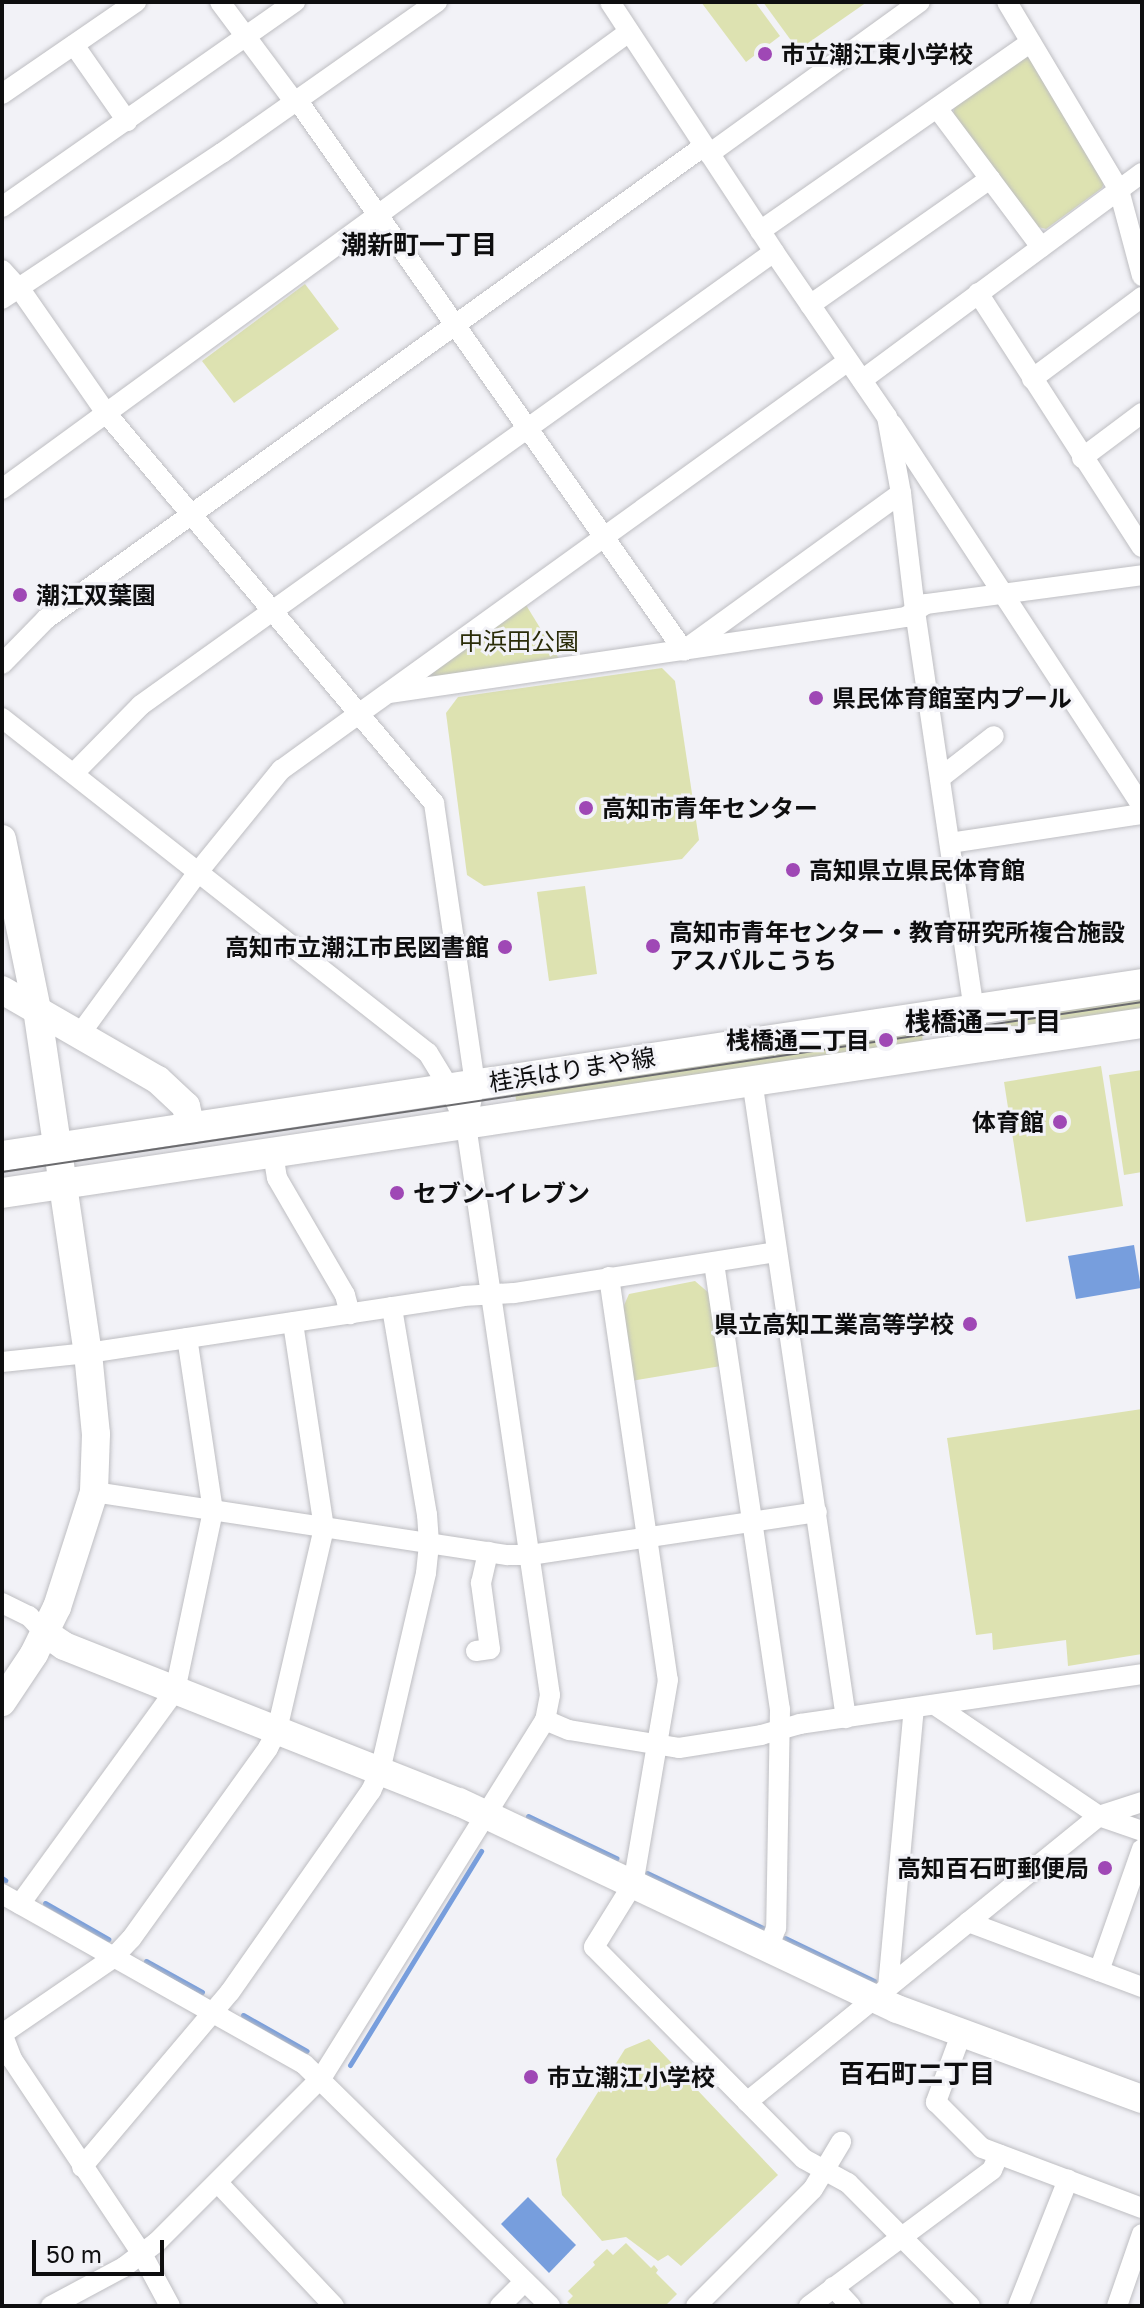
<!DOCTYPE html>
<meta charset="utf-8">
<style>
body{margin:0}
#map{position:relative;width:1144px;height:2308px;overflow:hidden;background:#f2f2f7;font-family:"Golos Text","Noto Sans JP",sans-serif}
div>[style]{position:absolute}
.green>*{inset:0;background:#dde2b1}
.water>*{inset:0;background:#779edd}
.stream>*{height:5px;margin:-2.5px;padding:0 2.5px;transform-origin:2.5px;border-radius:2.5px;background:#779edd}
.roads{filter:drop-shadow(0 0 2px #bebec2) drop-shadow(0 0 2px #bebec2)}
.street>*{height:20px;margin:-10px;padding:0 10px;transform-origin:10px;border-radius:10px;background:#fff}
.secondary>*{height:28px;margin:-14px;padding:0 14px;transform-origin:14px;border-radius:14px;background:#fff}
.primary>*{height:30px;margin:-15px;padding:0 15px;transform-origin:15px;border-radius:15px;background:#fff}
.tram>*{height:2px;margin:-1px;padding:0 1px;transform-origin:1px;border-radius:1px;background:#6b6b6e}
.dots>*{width:22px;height:22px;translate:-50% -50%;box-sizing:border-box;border:4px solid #f2f2f7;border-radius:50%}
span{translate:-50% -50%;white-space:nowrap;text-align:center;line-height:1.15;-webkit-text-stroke:6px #f2f2f7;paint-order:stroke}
.poi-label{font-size:24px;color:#0e0e0f;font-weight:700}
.left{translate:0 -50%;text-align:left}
.right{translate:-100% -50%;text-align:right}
.park-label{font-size:24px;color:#2a2c08}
.street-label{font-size:24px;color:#0e0e0f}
.neighbourhood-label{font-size:26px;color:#0e0e0f;font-weight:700}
.frame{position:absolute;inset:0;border:4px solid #0e0e0f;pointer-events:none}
.scale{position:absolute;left:32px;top:2240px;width:132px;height:36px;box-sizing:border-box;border:4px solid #0e0e0f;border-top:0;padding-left:10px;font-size:24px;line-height:28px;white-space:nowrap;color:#0e0e0f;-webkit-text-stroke:6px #f2f2f7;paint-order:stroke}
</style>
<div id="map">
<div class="green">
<i style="clip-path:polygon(701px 2px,755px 2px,780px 36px,746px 62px)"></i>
<i style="clip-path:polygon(763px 2px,867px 2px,798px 50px)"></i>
<i style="clip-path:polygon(1025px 56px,1033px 58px,1105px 180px,1102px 188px,1046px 229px,1038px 227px,953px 115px,955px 105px)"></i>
<i style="clip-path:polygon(305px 284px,339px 329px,234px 403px,202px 361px)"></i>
<i style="clip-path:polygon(526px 605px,561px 662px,423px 680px)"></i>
<i style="clip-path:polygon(662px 668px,675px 681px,699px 840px,682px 859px,484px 886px,467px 875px,446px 713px,458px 697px)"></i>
<i style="clip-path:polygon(585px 886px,597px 974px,549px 981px,537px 892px)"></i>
<i style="clip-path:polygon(1142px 999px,1142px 1014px,1007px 1033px,1005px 1019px)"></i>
<i style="clip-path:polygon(922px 1032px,923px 1046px,517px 1107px,515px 1092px)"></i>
<i style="clip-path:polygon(1101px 1066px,1123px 1206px,1026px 1222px,1004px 1082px)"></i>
<i style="clip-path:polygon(1142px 1070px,1142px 1172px,1124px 1175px,1109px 1075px)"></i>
<i style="clip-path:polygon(695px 1281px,710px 1294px,721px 1366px,631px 1381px,622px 1310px,629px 1294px)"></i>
<i style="clip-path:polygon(1142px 1409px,1142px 1654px,1068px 1666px,1066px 1640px,993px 1650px,992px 1633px,976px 1635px,947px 1438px)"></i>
<i style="clip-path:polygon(649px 2039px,778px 2175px,681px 2266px,668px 2255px,658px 2261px,626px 2237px,602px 2241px,562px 2195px,556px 2159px,625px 2049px)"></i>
<i style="clip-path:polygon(626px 2243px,651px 2268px,654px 2265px,658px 2270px,656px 2273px,677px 2294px,665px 2306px,571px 2306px,567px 2302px,573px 2296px,568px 2291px,595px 2265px,593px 2262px,607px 2249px,613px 2255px)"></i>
</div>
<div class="water">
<i style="clip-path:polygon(1134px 1245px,1141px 1288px,1076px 1299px,1068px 1256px)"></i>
<i style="clip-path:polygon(528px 2197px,576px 2245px,549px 2273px,501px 2224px)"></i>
</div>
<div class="stream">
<i style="left:528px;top:1816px;width:98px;rotate:25.5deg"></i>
<i style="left:647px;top:1873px;width:131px;rotate:25.4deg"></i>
<i style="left:2px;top:1878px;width:4px;rotate:34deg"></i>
<i style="left:45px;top:1903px;width:73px;rotate:29.7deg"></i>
<i style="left:785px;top:1938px;width:99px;rotate:25.8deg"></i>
<i style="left:146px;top:1961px;width:64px;rotate:29deg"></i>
<i style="left:243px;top:2015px;width:73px;rotate:29.4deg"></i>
<i style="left:350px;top:2065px;width:251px;rotate:-58.5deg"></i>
</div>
<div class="roads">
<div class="street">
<i style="left:220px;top:2px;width:117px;rotate:53.3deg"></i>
<i style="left:290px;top:96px;width:13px;rotate:39deg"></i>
<i style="left:300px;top:104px;width:668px;rotate:54.93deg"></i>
<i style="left:610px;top:2px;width:299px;rotate:56.7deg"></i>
<i style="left:774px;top:252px;width:200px;rotate:55.6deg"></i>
<i style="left:887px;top:417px;width:77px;rotate:79.6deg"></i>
<i style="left:901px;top:493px;width:119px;rotate:83.2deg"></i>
<i style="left:915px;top:611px;width:441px;rotate:81.6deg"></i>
<i style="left:1007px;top:2px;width:219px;rotate:59.2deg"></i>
<i style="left:1119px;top:190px;width:89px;rotate:75deg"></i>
<i style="left:74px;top:45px;width:93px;rotate:55.1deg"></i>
<i style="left:2px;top:94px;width:163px;rotate:-34.5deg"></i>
<i style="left:937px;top:108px;width:174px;rotate:53.2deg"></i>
<i style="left:709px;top:154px;width:260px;rotate:-35.8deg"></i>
<i style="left:2px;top:207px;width:358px;rotate:-35deg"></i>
<i style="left:760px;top:231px;width:330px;rotate:-34.9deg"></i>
<i style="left:2px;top:270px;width:30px;rotate:48deg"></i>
<i style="left:22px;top:292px;width:147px;rotate:55.2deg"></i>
<i style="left:106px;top:413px;width:510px;rotate:49.94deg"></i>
<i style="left:434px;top:803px;width:284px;rotate:81.7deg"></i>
<i style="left:475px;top:1084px;width:42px;rotate:102.4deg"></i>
<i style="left:978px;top:293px;width:302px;rotate:57.2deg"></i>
<i style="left:2px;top:299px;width:264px;rotate:-33.6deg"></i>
<i style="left:222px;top:153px;width:263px;rotate:-35.1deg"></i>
<i style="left:810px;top:305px;width:220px;rotate:-35deg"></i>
<i style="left:1032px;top:379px;width:137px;rotate:-36.7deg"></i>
<i style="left:862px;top:380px;width:348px;rotate:-36.5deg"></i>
<i style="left:892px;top:424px;width:457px;rotate:56.8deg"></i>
<i style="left:1082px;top:458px;width:75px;rotate:-36.9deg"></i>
<i style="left:2px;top:489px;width:776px;rotate:-36.09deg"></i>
<i style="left:687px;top:648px;width:264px;rotate:-35.9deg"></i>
<i style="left:2px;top:664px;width:63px;rotate:-45.6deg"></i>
<i style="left:46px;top:619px;width:810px;rotate:-35.71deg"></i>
<i style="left:389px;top:693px;width:523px;rotate:-8.36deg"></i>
<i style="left:906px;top:617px;width:24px;rotate:-33deg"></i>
<i style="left:926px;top:604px;width:218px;rotate:-7.6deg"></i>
<i style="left:2px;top:718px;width:542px;rotate:38.18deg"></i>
<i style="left:428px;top:1053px;width:42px;rotate:58.6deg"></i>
<i style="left:450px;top:1089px;width:39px;rotate:66deg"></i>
<i style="left:466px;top:1125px;width:576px;rotate:81.62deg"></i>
<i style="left:550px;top:1695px;width:25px;rotate:101deg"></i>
<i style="left:545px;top:1720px;width:422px;rotate:122deg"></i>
<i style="left:321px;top:2078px;width:232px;rotate:135deg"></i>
<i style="left:157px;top:2242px;width:41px;rotate:142.9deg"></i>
<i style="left:124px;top:2267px;width:83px;rotate:151.9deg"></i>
<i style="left:74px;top:773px;width:95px;rotate:-45.4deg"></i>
<i style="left:141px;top:705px;width:778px;rotate:-35.59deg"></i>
<i style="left:940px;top:778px;width:68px;rotate:-37.9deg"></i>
<i style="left:950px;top:843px;width:194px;rotate:-8.6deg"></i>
<i style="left:80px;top:1034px;width:200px;rotate:-53.9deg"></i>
<i style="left:198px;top:872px;width:132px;rotate:-50.9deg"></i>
<i style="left:281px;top:770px;width:699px;rotate:-35.8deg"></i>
<i style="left:752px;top:1080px;width:645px;rotate:81.62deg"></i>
<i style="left:273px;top:1153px;width:25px;rotate:81deg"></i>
<i style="left:277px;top:1178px;width:135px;rotate:59.8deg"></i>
<i style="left:345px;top:1295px;width:20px;rotate:75deg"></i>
<i style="left:714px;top:1263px;width:451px;rotate:81.6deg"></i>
<i style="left:780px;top:1709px;width:219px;rotate:91deg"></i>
<i style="left:776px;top:1928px;width:22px;rotate:111deg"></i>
<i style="left:609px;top:1277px;width:407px;rotate:81.7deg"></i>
<i style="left:668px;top:1680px;width:207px;rotate:99.7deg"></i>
<i style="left:633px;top:1884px;width:74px;rotate:121.8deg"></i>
<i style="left:594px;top:1947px;width:298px;rotate:45.3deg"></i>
<i style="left:804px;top:2159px;width:50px;rotate:28.6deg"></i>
<i style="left:848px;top:2183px;width:173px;rotate:45.2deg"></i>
<i style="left:2px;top:1362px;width:86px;rotate:-6deg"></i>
<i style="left:88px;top:1353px;width:379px;rotate:-8.6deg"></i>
<i style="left:463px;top:1296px;width:51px;rotate:-3.4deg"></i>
<i style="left:514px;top:1293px;width:266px;rotate:-8.9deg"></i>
<i style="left:94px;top:1492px;width:418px;rotate:8.7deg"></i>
<i style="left:507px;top:1555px;width:23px"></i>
<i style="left:530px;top:1555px;width:290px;rotate:-8.5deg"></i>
<i style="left:2px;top:1603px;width:30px;rotate:26deg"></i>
<i style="left:29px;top:1616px;width:23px;rotate:47deg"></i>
<i style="left:476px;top:1651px;width:14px;rotate:-8deg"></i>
<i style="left:490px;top:1649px;width:67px;rotate:-97.8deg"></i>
<i style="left:481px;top:1583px;width:32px;rotate:-77deg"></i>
<i style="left:935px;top:1705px;width:198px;rotate:34.1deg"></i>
<i style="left:1099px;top:1816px;width:46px;rotate:19.2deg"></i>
<i style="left:545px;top:1720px;width:26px;rotate:23deg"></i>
<i style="left:569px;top:1730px;width:111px;rotate:9.3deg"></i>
<i style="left:679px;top:1748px;width:83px;rotate:-9deg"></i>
<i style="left:761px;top:1735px;width:41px;rotate:-15.8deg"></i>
<i style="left:800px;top:1724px;width:346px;rotate:-8.3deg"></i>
<i style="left:2px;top:1894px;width:347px;rotate:29.4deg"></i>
<i style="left:304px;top:2064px;width:345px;rotate:44.5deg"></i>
<i style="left:20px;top:1904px;width:263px;rotate:-54deg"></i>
<i style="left:175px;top:1691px;width:184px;rotate:-78.1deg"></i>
<i style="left:213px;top:1511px;width:175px;rotate:-98.5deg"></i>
<i style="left:968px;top:1922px;width:186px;rotate:20.5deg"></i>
<i style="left:1099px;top:1971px;width:129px;rotate:-70.6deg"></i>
<i style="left:888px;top:1987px;width:280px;rotate:-84.7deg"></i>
<i style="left:962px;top:2032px;width:75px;rotate:110.4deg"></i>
<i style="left:936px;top:2102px;width:65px;rotate:45deg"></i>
<i style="left:982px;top:2148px;width:171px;rotate:20.6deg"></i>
<i style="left:2px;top:2033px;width:28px;rotate:69deg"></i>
<i style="left:12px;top:2059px;width:234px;rotate:56.3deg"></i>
<i style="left:142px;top:2254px;width:59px;rotate:61.7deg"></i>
<i style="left:2px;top:2034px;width:135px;rotate:-34.4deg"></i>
<i style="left:113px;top:1958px;width:26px;rotate:-47deg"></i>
<i style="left:131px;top:1939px;width:235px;rotate:-54.3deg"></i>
<i style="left:268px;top:1748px;width:20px;rotate:-63deg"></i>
<i style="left:277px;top:1730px;width:207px;rotate:-76.9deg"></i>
<i style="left:324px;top:1528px;width:208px;rotate:-98.6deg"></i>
<i style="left:747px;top:2102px;width:454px;rotate:-39.1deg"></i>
<i style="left:1099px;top:1816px;width:45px;rotate:-18deg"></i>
<i style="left:82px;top:2167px;width:229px;rotate:-49.8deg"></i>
<i style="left:230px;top:1992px;width:246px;rotate:-55deg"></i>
<i style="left:371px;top:1791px;width:22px;rotate:-66deg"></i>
<i style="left:380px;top:1771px;width:203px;rotate:-76.9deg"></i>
<i style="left:426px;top:1573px;width:30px;rotate:-84deg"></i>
<i style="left:429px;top:1543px;width:28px;rotate:-94deg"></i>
<i style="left:427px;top:1515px;width:211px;rotate:-99.6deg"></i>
<i style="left:218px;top:2183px;width:169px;rotate:46.7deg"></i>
<i style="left:833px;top:2287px;width:26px;rotate:47deg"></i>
<i style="left:500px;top:2306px;width:35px;rotate:-45deg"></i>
<i style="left:696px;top:2306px;width:165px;rotate:-45deg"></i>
<i style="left:813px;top:2189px;width:55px;rotate:-59.2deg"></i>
<i style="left:809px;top:2306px;width:228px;rotate:-36.6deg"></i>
<i style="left:992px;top:2170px;width:17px;rotate:-66deg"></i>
<i style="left:1018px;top:2306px;width:136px;rotate:-68.4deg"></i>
<i style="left:1117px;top:2306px;width:76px;rotate:-70.9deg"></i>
</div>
<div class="secondary">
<i style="left:2px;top:839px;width:174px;rotate:78.4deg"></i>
<i style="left:37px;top:1009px;width:348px;rotate:81.6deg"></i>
<i style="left:88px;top:1353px;width:81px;rotate:84.4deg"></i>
<i style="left:96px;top:1434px;width:58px;rotate:92deg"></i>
<i style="left:94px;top:1492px;width:121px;rotate:107.8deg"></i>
<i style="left:57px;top:1607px;width:52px;rotate:116.1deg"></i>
<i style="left:34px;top:1654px;width:58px;rotate:123.7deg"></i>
<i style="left:2px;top:990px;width:180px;rotate:30deg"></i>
<i style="left:158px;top:1080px;width:38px;rotate:43deg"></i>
<i style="left:186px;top:1106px;width:24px;rotate:78deg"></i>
<i style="left:45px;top:1633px;width:23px;rotate:34deg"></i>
<i style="left:64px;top:1646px;width:425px;rotate:21.6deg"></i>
<i style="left:459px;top:1802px;width:484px;rotate:25.3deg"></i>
<i style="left:897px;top:2009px;width:261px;rotate:20.2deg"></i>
</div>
<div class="primary">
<i style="left:2px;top:1156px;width:1153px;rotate:-8.58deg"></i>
<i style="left:2px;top:1193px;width:1153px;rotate:-8.48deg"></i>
</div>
</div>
<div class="tram">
<i style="left:2px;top:1172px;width:1153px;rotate:-8.48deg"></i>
</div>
<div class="dots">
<i style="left:765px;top:54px;background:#9f48b5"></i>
<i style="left:20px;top:595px;background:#9f48b5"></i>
<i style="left:816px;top:698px;background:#9f48b5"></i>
<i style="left:586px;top:808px;background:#9f48b5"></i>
<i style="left:793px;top:870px;background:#9f48b5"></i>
<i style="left:653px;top:946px;background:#9f48b5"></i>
<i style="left:505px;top:947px;background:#9f48b5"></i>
<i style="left:886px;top:1040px;background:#9f48b5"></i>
<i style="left:1060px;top:1122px;background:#9f48b5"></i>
<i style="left:397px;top:1193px;background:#9f48b5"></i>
<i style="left:970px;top:1324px;background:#9f48b5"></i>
<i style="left:1105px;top:1868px;background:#9f48b5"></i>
<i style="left:531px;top:2077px;background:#9f48b5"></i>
</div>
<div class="poi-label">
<span class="left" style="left:781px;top:54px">市立潮江東小学校</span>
<span class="left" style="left:36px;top:595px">潮江双葉園</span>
<span class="left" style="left:832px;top:698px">県民体育館室内プール</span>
<span class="left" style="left:602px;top:808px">高知市青年センター</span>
<span class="left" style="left:809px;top:870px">高知県立県民体育館</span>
<span class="left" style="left:669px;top:946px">高知市青年センター・教育研究所複合施設<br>アスパルこうち</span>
<span class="right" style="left:489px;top:947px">高知市立潮江市民図書館</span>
<span class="right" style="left:870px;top:1040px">桟橋通二丁目</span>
<span class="right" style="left:1044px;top:1122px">体育館</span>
<span class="left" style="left:413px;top:1193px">セブン-イレブン</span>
<span class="right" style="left:954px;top:1324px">県立高知工業高等学校</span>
<span class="right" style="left:1089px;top:1868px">高知百石町郵便局</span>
<span class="left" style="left:547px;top:2077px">市立潮江小学校</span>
</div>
<div class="park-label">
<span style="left:519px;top:641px">中浜田公園</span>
</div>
<div class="street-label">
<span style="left:572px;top:1069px;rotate:-9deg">桂浜はりまや線</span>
</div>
<div class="neighbourhood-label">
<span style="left:419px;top:245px">潮新町一丁目</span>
<span style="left:983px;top:1022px">桟橋通二丁目</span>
<span style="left:917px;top:2074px">百石町二丁目</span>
</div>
<div class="frame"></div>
<div class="scale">50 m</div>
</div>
